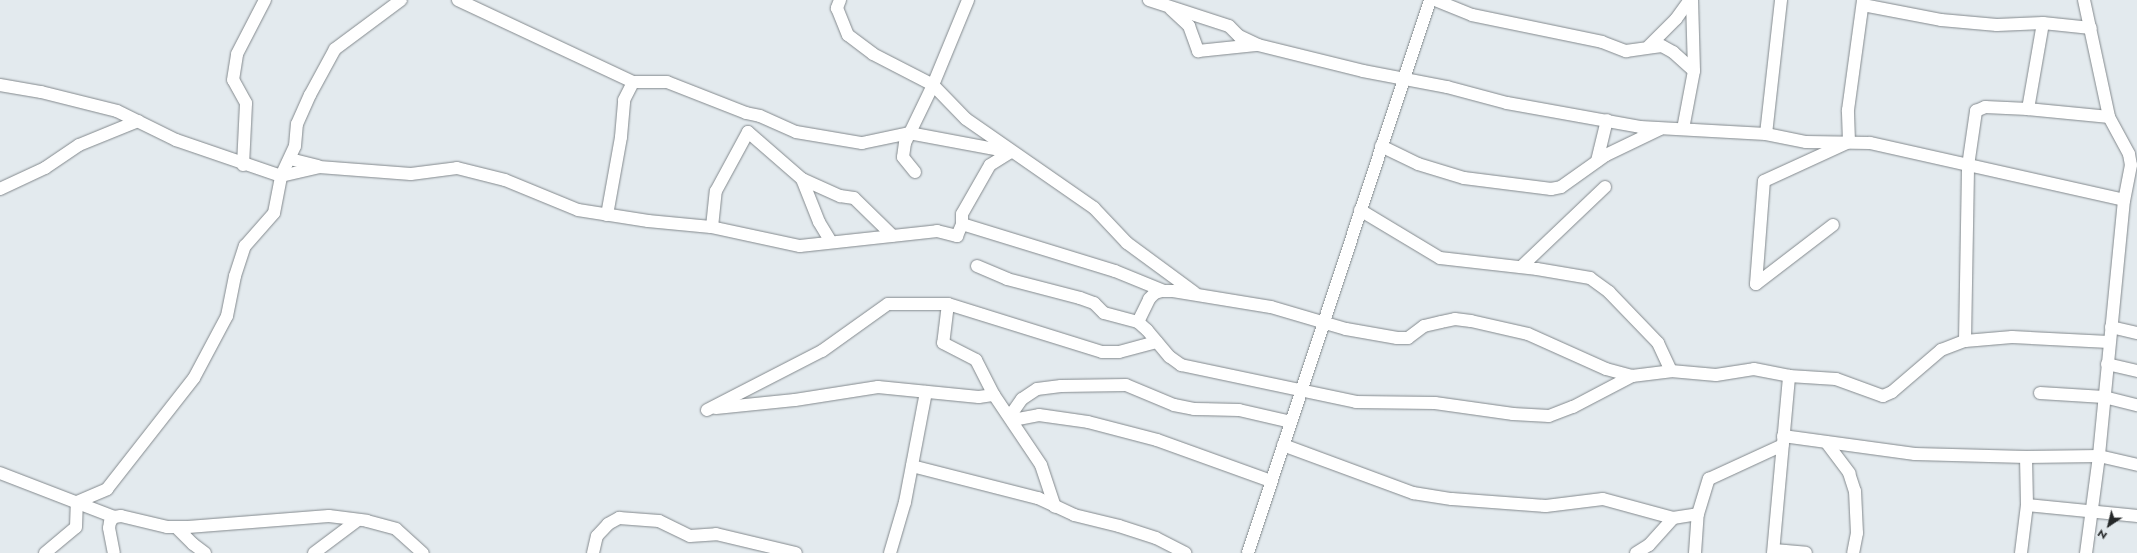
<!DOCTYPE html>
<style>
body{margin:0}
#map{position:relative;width:2137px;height:553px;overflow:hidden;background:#e3eaee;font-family:Jost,sans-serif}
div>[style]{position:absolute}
.roads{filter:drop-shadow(0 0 1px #83898d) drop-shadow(0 0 1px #83898d)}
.minor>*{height:12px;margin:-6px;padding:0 6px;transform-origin:6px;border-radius:6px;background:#fff}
span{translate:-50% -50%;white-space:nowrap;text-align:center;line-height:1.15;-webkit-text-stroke:3.5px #e3eaee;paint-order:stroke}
.north{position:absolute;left:2089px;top:505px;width:40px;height:40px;-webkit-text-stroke:3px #e3eaee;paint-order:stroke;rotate:215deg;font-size:11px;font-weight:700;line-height:16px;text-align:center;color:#252829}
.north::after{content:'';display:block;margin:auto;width:14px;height:18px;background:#252829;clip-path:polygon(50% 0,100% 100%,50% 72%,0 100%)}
</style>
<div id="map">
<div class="roads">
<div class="minor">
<i style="left:458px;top:0;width:193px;rotate:25.1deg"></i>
<i style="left:633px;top:82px;width:34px"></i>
<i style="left:667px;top:82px;width:85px;rotate:21.4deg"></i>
<i style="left:746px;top:113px;width:14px;rotate:12deg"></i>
<i style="left:760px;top:116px;width:39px;rotate:24deg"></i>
<i style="left:796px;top:132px;width:67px;rotate:9.5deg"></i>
<i style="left:862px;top:143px;width:48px;rotate:-12deg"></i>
<i style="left:909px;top:133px;width:104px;rotate:10.6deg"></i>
<i style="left:840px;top:0;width:9px;rotate:111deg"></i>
<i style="left:837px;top:8px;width:29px;rotate:68deg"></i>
<i style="left:848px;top:35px;width:31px;rotate:37deg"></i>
<i style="left:873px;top:54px;width:68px;rotate:27.3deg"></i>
<i style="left:933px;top:85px;width:47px;rotate:45.9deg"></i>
<i style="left:966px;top:119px;width:156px;rotate:34.8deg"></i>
<i style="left:1094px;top:208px;width:48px;rotate:46.7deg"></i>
<i style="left:1127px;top:243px;width:84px;rotate:36.3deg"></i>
<i style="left:1149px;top:0;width:84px;rotate:18deg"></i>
<i style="left:1229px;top:26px;width:14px;rotate:45deg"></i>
<i style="left:1239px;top:36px;width:21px;rotate:25deg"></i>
<i style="left:1258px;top:45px;width:108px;rotate:13.9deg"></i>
<i style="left:1363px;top:71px;width:86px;rotate:10.8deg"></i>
<i style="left:1447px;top:87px;width:62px;rotate:14.9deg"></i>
<i style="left:1507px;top:103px;width:135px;rotate:10.2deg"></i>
<i style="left:1640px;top:127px;width:126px;rotate:3.2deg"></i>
<i style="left:1766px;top:134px;width:41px;rotate:11.3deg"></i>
<i style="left:1806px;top:142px;width:64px;rotate:0.9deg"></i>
<i style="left:1870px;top:143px;width:260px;rotate:12.6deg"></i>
<i style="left:1435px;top:0;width:40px;rotate:22deg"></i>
<i style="left:1472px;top:15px;width:133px;rotate:11.7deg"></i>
<i style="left:1602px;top:42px;width:26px;rotate:21deg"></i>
<i style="left:1626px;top:51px;width:36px;rotate:-8deg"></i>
<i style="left:1662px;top:46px;width:13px;rotate:29deg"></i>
<i style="left:1673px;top:52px;width:28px;rotate:42deg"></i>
<i style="left:2084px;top:0;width:120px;rotate:77.9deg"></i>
<i style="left:2109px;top:117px;width:42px;rotate:61.6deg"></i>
<i style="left:2129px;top:154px;width:11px;rotate:80deg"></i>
<i style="left:2131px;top:165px;width:36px;rotate:101deg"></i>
<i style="left:2124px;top:200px;width:257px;rotate:95.6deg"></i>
<i style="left:2099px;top:456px;width:98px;rotate:97.6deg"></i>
<i style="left:1863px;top:5px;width:79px;rotate:10.9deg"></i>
<i style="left:1941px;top:20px;width:56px;rotate:5.1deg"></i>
<i style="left:1997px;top:25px;width:46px;rotate:-2.5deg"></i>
<i style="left:2043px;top:23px;width:48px;rotate:5.9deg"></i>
<i style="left:1171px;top:9px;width:25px;rotate:43deg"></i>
<i style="left:1189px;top:26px;width:27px;rotate:70deg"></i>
<i style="left:1198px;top:51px;width:58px;rotate:-5.9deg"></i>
<i style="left:1649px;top:46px;width:38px;rotate:-45deg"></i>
<i style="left:1676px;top:19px;width:24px;rotate:-54deg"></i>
<i style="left:0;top:85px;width:42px;rotate:9.7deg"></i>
<i style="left:41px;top:92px;width:78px;rotate:14deg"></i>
<i style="left:117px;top:111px;width:66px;rotate:26.2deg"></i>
<i style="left:176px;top:140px;width:111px;rotate:18.9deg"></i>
<i style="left:281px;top:176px;width:39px;rotate:-13deg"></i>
<i style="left:319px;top:167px;width:92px;rotate:4.4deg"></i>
<i style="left:411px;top:174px;width:46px;rotate:-7.4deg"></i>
<i style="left:457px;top:168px;width:49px;rotate:14deg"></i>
<i style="left:505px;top:180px;width:79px;rotate:22.3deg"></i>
<i style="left:578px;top:210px;width:71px;rotate:8.9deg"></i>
<i style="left:648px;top:221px;width:63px;rotate:5.4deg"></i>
<i style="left:711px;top:227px;width:91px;rotate:12.1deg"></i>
<i style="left:800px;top:246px;width:138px;rotate:-6.2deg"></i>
<i style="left:937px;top:231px;width:21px;rotate:14deg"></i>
<i style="left:957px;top:236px;width:13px;rotate:-67deg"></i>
<i style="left:962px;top:224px;width:160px;rotate:17.1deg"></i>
<i style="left:1115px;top:271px;width:53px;rotate:22.2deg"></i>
<i style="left:2028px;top:109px;width:87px;rotate:-80.1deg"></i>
<i style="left:1683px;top:129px;width:59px;rotate:-79.3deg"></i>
<i style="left:1694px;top:71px;width:71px;rotate:-91.6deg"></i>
<i style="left:1766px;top:134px;width:135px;rotate:-83.6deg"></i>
<i style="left:1381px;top:146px;width:41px;rotate:25.9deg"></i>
<i style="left:1418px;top:164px;width:48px;rotate:16.9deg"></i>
<i style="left:1464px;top:178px;width:88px;rotate:7.2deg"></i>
<i style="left:1551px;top:189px;width:10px;rotate:-11deg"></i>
<i style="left:1561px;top:187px;width:55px;rotate:-35.4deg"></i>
<i style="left:1606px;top:155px;width:60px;rotate:-25.7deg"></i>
<i style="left:290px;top:159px;width:29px;rotate:14deg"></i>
<i style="left:1597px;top:161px;width:42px;rotate:-76.3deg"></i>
<i style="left:243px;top:165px;width:62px;rotate:-87.2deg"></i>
<i style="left:246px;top:103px;width:26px;rotate:-119deg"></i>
<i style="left:233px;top:80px;width:26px;rotate:-81deg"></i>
<i style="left:237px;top:54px;width:61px;rotate:-62.6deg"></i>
<i style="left:915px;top:172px;width:19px;rotate:-129deg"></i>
<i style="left:903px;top:157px;width:14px;rotate:-82deg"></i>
<i style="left:905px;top:143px;width:64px;rotate:-64.2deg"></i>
<i style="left:933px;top:85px;width:92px;rotate:-67.6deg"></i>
<i style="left:802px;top:179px;width:42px;rotate:24.1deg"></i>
<i style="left:840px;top:196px;width:14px;rotate:8deg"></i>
<i style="left:854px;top:198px;width:54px;rotate:44.3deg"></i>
<i style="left:0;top:189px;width:50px;rotate:-25deg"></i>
<i style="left:45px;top:168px;width:41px;rotate:-34.1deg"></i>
<i style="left:79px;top:145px;width:64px;rotate:-22.1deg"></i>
<i style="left:1360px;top:210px;width:93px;rotate:31deg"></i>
<i style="left:1440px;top:258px;width:98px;rotate:6.5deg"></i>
<i style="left:1537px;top:269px;width:54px;rotate:9.6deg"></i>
<i style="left:1590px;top:278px;width:24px;rotate:36deg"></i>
<i style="left:1609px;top:292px;width:71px;rotate:46.1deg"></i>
<i style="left:1658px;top:343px;width:31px;rotate:65deg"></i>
<i style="left:607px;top:215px;width:79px;rotate:-79.8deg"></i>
<i style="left:621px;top:137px;width:37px;rotate:-85deg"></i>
<i style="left:624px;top:100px;width:20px;rotate:-63deg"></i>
<i style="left:962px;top:224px;width:10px;rotate:-90deg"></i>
<i style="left:962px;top:214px;width:56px;rotate:-60.3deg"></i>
<i style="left:990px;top:165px;width:25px;rotate:-32deg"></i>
<i style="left:712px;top:227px;width:36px;rotate:-84deg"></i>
<i style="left:716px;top:191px;width:67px;rotate:-61.5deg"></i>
<i style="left:748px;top:132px;width:72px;rotate:41deg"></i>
<i style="left:802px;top:179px;width:46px;rotate:68.4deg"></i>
<i style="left:819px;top:222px;width:23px;rotate:59deg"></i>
<i style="left:977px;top:266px;width:33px;rotate:23deg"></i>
<i style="left:1007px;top:279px;width:75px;rotate:14.6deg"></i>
<i style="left:1080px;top:298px;width:15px;rotate:20deg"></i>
<i style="left:1094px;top:303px;width:14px;rotate:45deg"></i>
<i style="left:1104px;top:313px;width:35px;rotate:15deg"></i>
<i style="left:1138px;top:322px;width:12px;rotate:42deg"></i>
<i style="left:1147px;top:330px;width:35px;rotate:50deg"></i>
<i style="left:1170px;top:357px;width:14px;rotate:36deg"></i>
<i style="left:1181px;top:365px;width:179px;rotate:11.9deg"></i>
<i style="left:1356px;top:402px;width:79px;rotate:0.7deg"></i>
<i style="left:1435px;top:403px;width:79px;rotate:8deg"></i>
<i style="left:1513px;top:414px;width:36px;rotate:3deg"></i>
<i style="left:1549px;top:416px;width:26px;rotate:-21deg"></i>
<i style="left:1573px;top:407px;width:67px;rotate:-27.7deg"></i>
<i style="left:1521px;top:267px;width:116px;rotate:-43.6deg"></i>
<i style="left:1756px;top:284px;width:103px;rotate:-85.6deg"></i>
<i style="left:1764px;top:181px;width:94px;rotate:-24.6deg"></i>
<i style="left:1849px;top:142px;width:32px;rotate:-92deg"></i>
<i style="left:1848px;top:110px;width:111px;rotate:-82.2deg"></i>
<i style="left:1756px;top:284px;width:97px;rotate:-37.5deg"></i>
<i style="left:948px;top:304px;width:39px;rotate:97deg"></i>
<i style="left:943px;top:343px;width:37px;rotate:27deg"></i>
<i style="left:976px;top:360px;width:39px;rotate:63deg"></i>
<i style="left:994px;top:395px;width:84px;rotate:56.1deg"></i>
<i style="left:1041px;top:465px;width:44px;rotate:71.6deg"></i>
<i style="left:1138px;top:322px;width:25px;rotate:-64deg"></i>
<i style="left:1149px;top:299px;width:8px;rotate:-45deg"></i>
<i style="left:1155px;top:293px;width:7px;rotate:-16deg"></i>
<i style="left:1162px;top:291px;width:11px"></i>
<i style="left:1173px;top:291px;width:99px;rotate:9.3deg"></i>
<i style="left:1271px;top:307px;width:78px;rotate:16.3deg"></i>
<i style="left:1346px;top:329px;width:52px;rotate:10deg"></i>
<i style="left:1397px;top:338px;width:11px"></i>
<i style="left:1408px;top:338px;width:20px;rotate:-37deg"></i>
<i style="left:1424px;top:326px;width:17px;rotate:-13deg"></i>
<i style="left:1441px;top:322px;width:14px;rotate:-12deg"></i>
<i style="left:1455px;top:319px;width:16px;rotate:7deg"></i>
<i style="left:1471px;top:321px;width:58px;rotate:12.8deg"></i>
<i style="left:1528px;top:334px;width:85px;rotate:24.2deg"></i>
<i style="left:1606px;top:369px;width:27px;rotate:15deg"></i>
<i style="left:1632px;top:376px;width:39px;rotate:-7deg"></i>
<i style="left:1671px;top:371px;width:45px;rotate:5.1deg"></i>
<i style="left:1716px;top:375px;width:38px;rotate:-9deg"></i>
<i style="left:1754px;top:369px;width:36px;rotate:11deg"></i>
<i style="left:1789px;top:376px;width:47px;rotate:3.7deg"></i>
<i style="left:1836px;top:379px;width:50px;rotate:19.9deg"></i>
<i style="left:1883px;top:396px;width:10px;rotate:-24deg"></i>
<i style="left:1892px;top:392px;width:65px;rotate:-40.6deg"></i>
<i style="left:1941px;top:350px;width:26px;rotate:-21deg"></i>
<i style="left:1965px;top:341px;width:47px;rotate:-4.9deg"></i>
<i style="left:2012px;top:337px;width:97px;rotate:3deg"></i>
<i style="left:2111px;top:327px;width:27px;rotate:13deg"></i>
<i style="left:1965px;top:341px;width:175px;rotate:-89deg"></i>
<i style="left:1968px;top:166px;width:56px;rotate:-81.7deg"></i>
<i style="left:1976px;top:111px;width:10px;rotate:-24deg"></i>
<i style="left:1985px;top:107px;width:43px;rotate:2.7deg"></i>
<i style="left:2028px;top:109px;width:81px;rotate:5.6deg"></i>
<i style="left:2107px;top:364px;width:31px;rotate:13deg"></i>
<i style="left:2040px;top:393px;width:64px;rotate:3.6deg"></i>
<i style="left:2104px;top:397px;width:34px;rotate:14deg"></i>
<i style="left:716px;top:408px;width:79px;rotate:-5.8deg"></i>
<i style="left:795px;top:400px;width:84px;rotate:-8.9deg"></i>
<i style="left:878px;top:387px;width:101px;rotate:5.7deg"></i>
<i style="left:979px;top:397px;width:15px;rotate:-8deg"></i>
<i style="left:707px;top:410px;width:129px;rotate:-27.2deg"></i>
<i style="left:822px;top:351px;width:81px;rotate:-35.5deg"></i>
<i style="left:888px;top:304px;width:60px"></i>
<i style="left:948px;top:304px;width:161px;rotate:17.3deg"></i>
<i style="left:1102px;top:352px;width:17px"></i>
<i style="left:1119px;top:352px;width:39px;rotate:-15deg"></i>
<i style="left:1010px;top:416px;width:21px;rotate:-55deg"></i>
<i style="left:1022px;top:399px;width:18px;rotate:-34deg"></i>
<i style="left:1037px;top:389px;width:24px;rotate:-7deg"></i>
<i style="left:1061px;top:386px;width:65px;rotate:-0.9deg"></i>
<i style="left:1126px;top:385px;width:52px;rotate:22.6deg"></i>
<i style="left:1174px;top:405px;width:20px;rotate:11deg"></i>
<i style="left:1194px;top:409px;width:45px;rotate:1.3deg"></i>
<i style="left:1239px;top:410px;width:53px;rotate:13deg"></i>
<i style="left:1013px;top:420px;width:26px;rotate:-11deg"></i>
<i style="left:1039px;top:415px;width:49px;rotate:8.1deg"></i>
<i style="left:1088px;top:422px;width:71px;rotate:14.6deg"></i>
<i style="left:1157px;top:440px;width:121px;rotate:19.8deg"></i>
<i style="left:1783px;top:436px;width:133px;rotate:7.8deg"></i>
<i style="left:1915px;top:454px;width:111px;rotate:1.5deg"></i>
<i style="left:2026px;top:457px;width:73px;rotate:-0.8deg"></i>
<i style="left:2099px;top:456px;width:39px;rotate:13deg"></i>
<i style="left:1826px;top:442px;width:39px;rotate:53deg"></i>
<i style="left:1849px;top:473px;width:19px;rotate:72deg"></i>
<i style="left:1855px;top:491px;width:42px;rotate:87.3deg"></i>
<i style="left:1857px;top:533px;width:20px;rotate:101deg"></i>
<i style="left:1283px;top:445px;width:139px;rotate:20.3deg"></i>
<i style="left:1413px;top:493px;width:39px;rotate:9deg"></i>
<i style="left:1452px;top:499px;width:94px;rotate:4.3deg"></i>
<i style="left:1546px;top:506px;width:57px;rotate:-7deg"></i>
<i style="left:1603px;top:499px;width:73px;rotate:15.2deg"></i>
<i style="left:2026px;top:457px;width:48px;rotate:88.8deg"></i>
<i style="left:912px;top:466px;width:130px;rotate:14.3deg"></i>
<i style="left:1038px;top:498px;width:40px;rotate:25deg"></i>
<i style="left:1074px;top:515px;width:46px;rotate:13.7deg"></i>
<i style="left:1119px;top:526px;width:39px;rotate:18deg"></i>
<i style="left:1156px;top:538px;width:33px;rotate:27deg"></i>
<i style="left:0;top:473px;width:122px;rotate:21.1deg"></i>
<i style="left:114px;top:517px;width:7px;rotate:-8deg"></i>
<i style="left:121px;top:516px;width:47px;rotate:13.4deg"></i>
<i style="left:167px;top:527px;width:21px"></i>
<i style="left:188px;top:527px;width:141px;rotate:-4.5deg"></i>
<i style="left:329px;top:516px;width:38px;rotate:7deg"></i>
<i style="left:367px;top:521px;width:30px;rotate:15deg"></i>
<i style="left:396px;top:529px;width:36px;rotate:42deg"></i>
<i style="left:114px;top:517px;width:6px;rotate:129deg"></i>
<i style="left:110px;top:522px;width:6px;rotate:99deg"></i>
<i style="left:109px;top:528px;width:25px;rotate:79deg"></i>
<i style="left:176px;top:527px;width:24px;rotate:45deg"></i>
<i style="left:193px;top:544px;width:15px;rotate:37deg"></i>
<i style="left:1774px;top:550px;width:32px;rotate:5deg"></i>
<i style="left:45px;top:553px;width:40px;rotate:-40deg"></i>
<i style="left:76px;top:527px;width:25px;rotate:-88deg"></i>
<i style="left:77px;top:502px;width:33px;rotate:-23deg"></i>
<i style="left:107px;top:489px;width:141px;rotate:-51.9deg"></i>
<i style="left:194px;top:378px;width:70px;rotate:-62deg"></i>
<i style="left:227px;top:316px;width:41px;rotate:-78.7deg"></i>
<i style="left:235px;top:276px;width:32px;rotate:-72deg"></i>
<i style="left:245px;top:246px;width:44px;rotate:-48.7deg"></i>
<i style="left:274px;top:213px;width:38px;rotate:-79deg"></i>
<i style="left:281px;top:176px;width:33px;rotate:-65deg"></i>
<i style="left:295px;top:146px;width:22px;rotate:-85deg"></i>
<i style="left:297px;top:124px;width:32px;rotate:-66deg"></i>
<i style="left:310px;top:95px;width:52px;rotate:-61.5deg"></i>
<i style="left:335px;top:49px;width:82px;rotate:-36.6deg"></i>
<i style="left:314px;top:553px;width:55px;rotate:-36.9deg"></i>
<i style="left:593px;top:553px;width:17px;rotate:-77deg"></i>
<i style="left:597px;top:536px;width:16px;rotate:-47deg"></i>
<i style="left:608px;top:524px;width:13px;rotate:-29deg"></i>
<i style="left:619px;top:518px;width:40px;rotate:4.3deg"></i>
<i style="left:659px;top:521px;width:34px;rotate:26deg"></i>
<i style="left:690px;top:536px;width:26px;rotate:-4deg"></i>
<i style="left:716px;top:534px;width:82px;rotate:13.4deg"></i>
<i style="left:890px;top:553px;width:53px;rotate:-73.6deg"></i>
<i style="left:905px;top:502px;width:112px;rotate:-79.2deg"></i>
<i style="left:1248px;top:553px;width:582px;rotate:-71.78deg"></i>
<i style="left:1636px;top:553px;width:15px;rotate:-32deg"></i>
<i style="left:1649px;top:545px;width:36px;rotate:-48deg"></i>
<i style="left:1673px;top:518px;width:25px;rotate:-9deg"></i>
<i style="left:1695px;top:553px;width:39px;rotate:-86deg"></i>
<i style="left:1698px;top:514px;width:37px;rotate:-73deg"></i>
<i style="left:1709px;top:479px;width:81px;rotate:-24.7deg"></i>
<i style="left:1773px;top:553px;width:178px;rotate:-84.8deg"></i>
<i style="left:2021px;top:553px;width:48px;rotate:-82.9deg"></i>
<i style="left:2027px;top:505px;width:111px;rotate:5.7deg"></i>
</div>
</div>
<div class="north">N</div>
</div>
